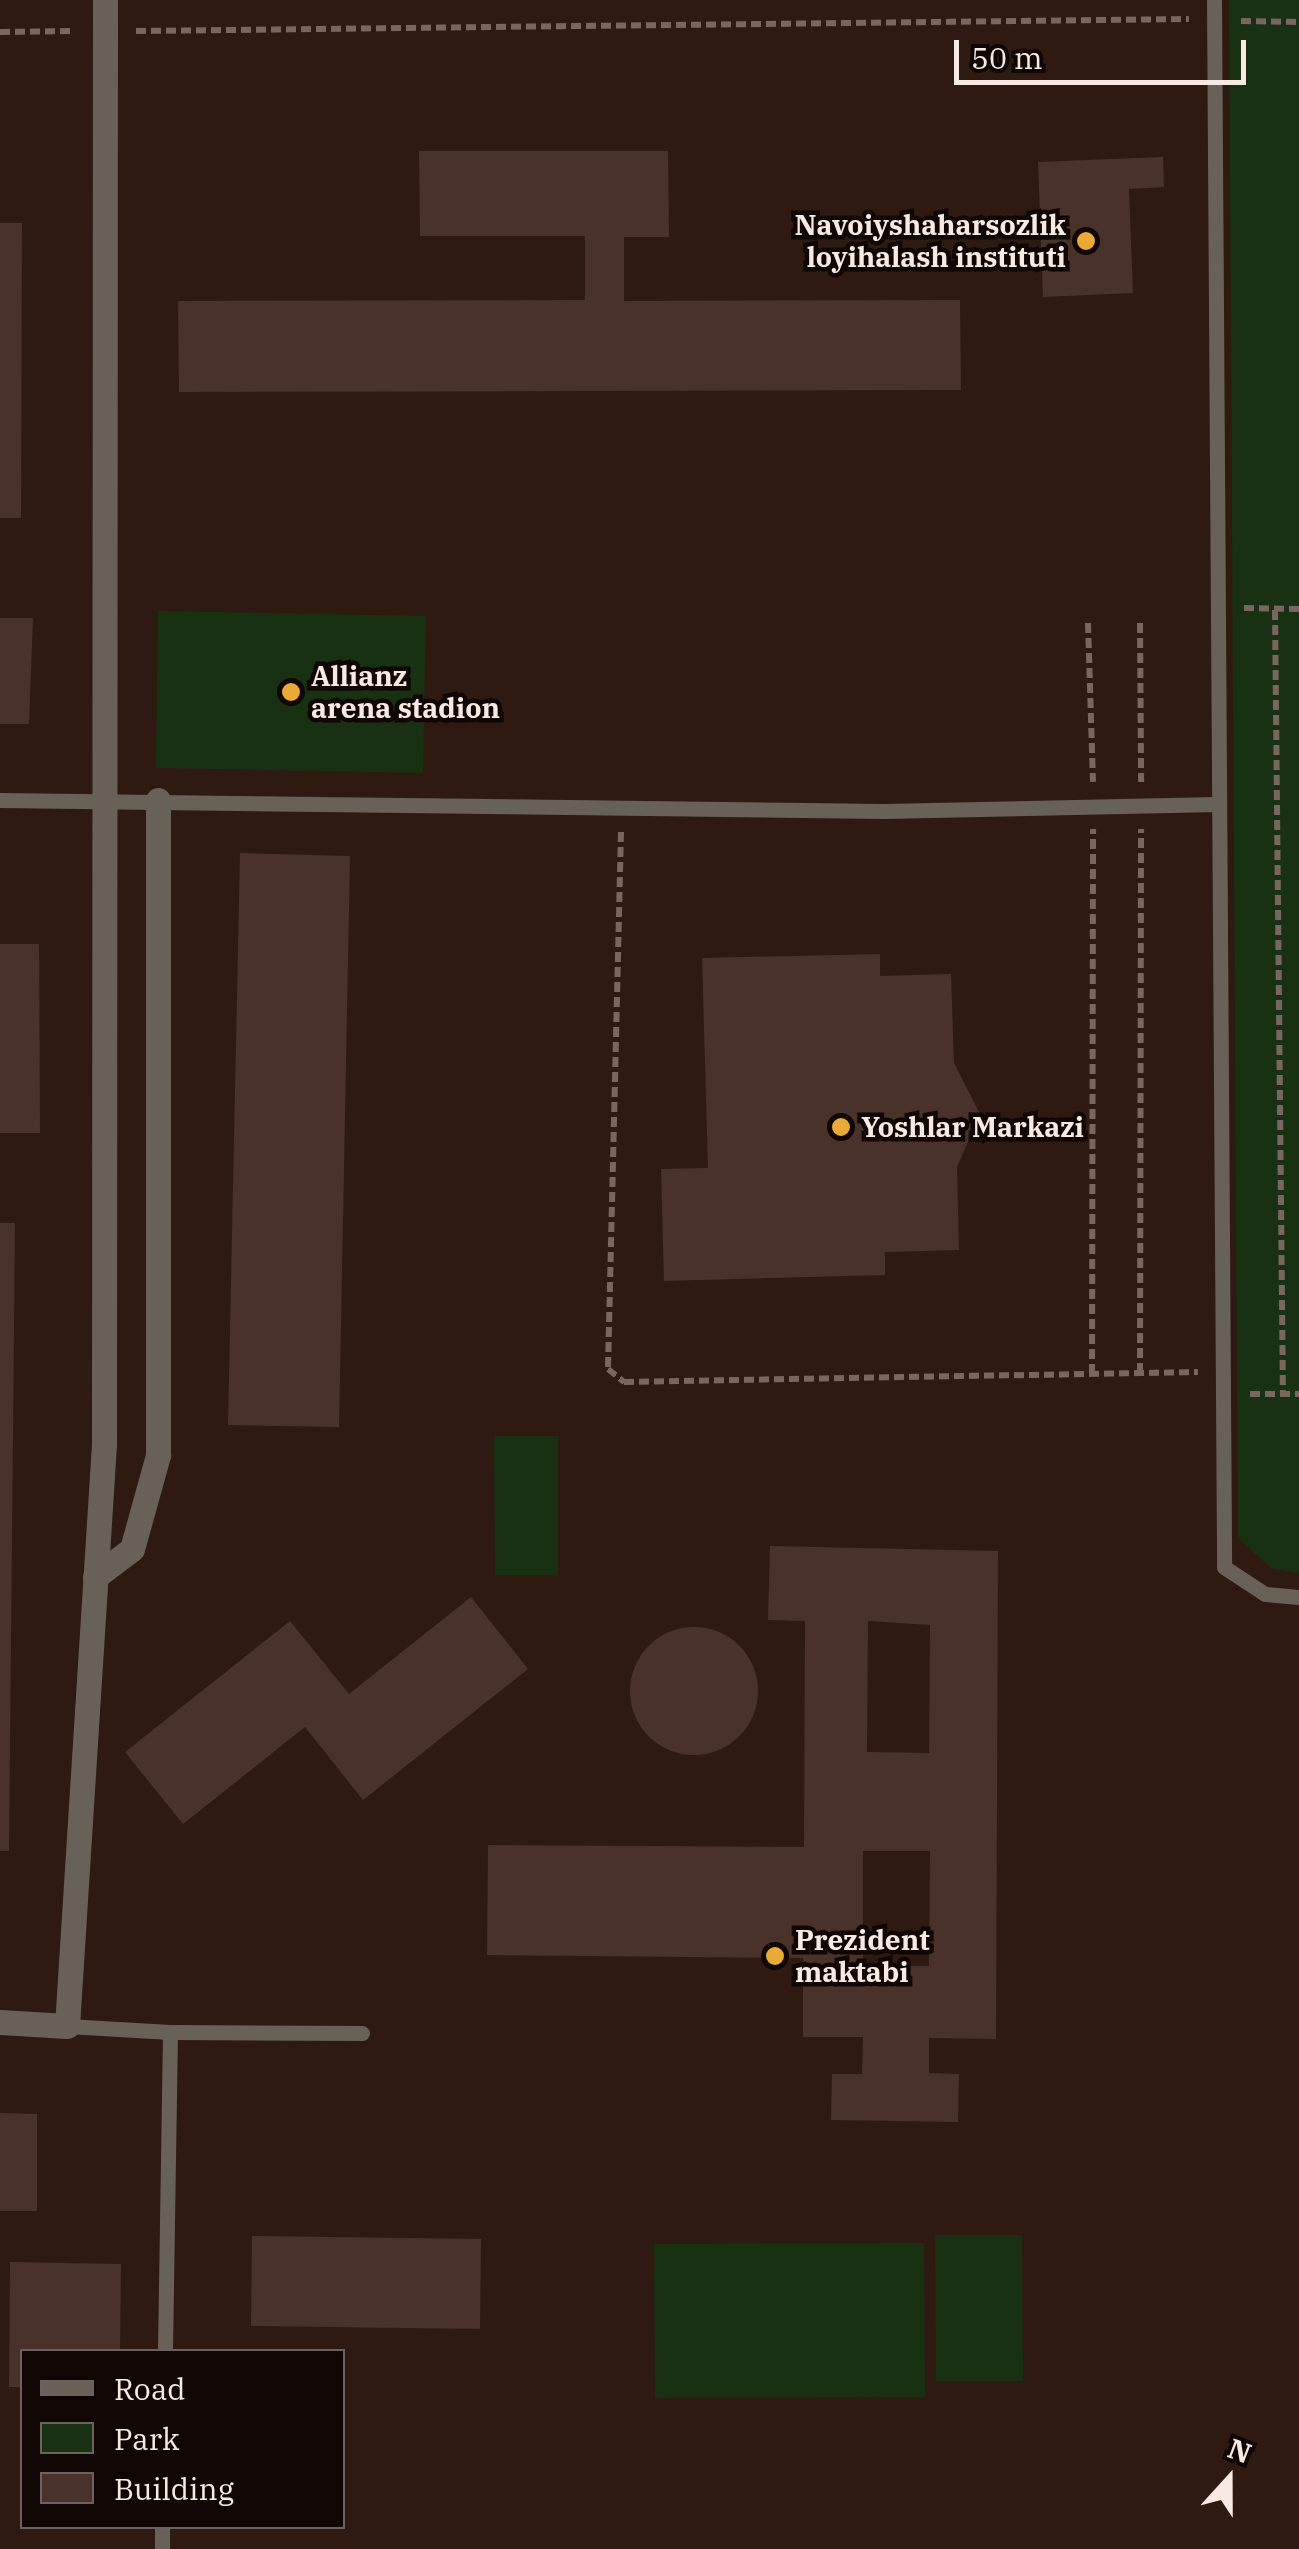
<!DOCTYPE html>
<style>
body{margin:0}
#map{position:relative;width:1299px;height:2549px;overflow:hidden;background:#2f1a11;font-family:"IBM Plex Serif",serif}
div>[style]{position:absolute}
.green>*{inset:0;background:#193113}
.building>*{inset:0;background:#493229}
.round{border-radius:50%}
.path>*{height:6px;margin-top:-3px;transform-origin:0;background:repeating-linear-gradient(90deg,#79665e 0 10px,transparent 0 15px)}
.service>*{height:15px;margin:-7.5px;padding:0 7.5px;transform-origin:7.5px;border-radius:7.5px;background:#686158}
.minor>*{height:25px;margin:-12.5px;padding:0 12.5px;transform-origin:12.5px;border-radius:12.5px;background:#686158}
.dots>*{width:28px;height:28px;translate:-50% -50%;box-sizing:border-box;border:5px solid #100705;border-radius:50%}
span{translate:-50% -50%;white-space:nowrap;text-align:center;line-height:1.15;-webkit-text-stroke:9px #100705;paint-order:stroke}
.poi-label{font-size:28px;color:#f8e9e3;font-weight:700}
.right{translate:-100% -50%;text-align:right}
.left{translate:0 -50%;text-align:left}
.legend{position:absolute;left:20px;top:2349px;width:325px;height:180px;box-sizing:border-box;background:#100705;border:2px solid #6d615e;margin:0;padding:12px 18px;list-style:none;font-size:30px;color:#f8e9e3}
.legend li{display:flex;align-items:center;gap:20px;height:50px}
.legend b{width:50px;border:2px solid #6d615e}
.north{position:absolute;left:1179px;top:2429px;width:100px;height:100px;-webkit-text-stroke:8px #100705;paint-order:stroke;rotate:21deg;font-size:28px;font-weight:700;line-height:40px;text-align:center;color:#f8e9e3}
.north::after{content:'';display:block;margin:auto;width:35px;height:45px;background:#f8e9e3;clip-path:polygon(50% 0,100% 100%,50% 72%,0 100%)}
.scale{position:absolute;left:954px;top:40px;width:292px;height:45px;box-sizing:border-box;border:5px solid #f8e9e3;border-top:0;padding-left:12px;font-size:30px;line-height:35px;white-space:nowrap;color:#f8e9e3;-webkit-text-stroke:8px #100705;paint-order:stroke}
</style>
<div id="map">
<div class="green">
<i style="clip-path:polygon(1229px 0,1299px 0,1299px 1573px,1272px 1569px,1238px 1538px)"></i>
<i style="clip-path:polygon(158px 611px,426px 616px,423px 773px,156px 768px)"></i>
<i style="clip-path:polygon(494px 1436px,558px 1436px,558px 1575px,495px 1575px)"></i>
<i style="clip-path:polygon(935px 2235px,1022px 2235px,1023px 2381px,936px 2381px)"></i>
<i style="clip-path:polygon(924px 2243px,925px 2397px,655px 2398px,654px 2244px)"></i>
</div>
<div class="building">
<i style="clip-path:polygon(419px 151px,668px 151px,669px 237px,624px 237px,624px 301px,960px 300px,961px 390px,179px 392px,178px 301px,585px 300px,585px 236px,420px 236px)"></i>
<i style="clip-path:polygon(1163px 157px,1164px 187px,1129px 189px,1133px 293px,1043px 297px,1038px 162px)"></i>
<i style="clip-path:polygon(0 223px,22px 223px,21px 518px,0 518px)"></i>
<i style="clip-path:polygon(0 618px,33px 618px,29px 724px,0 724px)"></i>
<i style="clip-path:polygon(240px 853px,350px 856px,339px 1427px,228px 1425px)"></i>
<i style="clip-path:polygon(0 944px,39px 944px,40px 1133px,0 1133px)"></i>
<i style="clip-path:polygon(880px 954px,880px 976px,951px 974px,954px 1063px,980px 1114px,957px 1167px,959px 1250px,885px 1252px,885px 1275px,664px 1281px,661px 1169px,708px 1168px,702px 958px)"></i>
<i style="clip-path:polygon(0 1223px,15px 1223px,9px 1851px,0 1851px)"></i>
<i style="clip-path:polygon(evenodd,770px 1546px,998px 1551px,996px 2039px,929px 2038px,929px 2073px,959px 2074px,958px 2122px,831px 2120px,832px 2074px,862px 2074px,863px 2037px,803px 2037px,803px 1958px,487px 1955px,488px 1845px,804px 1847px,805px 1621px,768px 1620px,770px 1546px,868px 1621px,930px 1625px,929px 1753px,867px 1752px,868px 1621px,770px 1546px,863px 1851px,930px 1851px,929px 1966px,863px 1966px,863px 1851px)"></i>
<i style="clip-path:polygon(471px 1597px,528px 1669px,363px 1800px,305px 1727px,183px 1824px,125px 1752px,290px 1621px,349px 1694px)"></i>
<i class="round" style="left:630px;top:1627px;width:128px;height:128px"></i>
<i style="clip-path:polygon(0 2113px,37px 2114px,37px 2211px,0 2211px)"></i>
<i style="clip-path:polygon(252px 2236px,481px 2239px,480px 2329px,251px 2326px)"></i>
<i style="clip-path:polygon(10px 2262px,121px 2264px,120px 2352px,22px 2352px,22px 2387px,9px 2387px)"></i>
</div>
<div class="path">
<i style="left:1241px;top:21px;width:58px;rotate:1deg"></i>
<i style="left:136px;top:31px;width:1053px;rotate:-0.65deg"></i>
<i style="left:0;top:32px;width:74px;rotate:-0.8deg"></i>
<i style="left:1244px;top:608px;width:55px;rotate:1deg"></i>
<i style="left:1275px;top:610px;width:784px;rotate:89.42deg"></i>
<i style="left:1088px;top:623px;width:159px;rotate:88.2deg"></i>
<i style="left:1140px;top:623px;width:159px;rotate:89.6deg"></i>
<i style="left:621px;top:832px;width:537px;rotate:91.39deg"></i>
<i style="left:608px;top:1369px;width:21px;rotate:39deg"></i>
<i style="left:624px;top:1382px;width:574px;rotate:-1deg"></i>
<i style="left:1140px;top:1373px;width:544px;rotate:-89.89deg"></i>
<i style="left:1092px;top:1374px;width:545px;rotate:-89.89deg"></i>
<i style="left:1250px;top:1394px;width:49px"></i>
</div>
<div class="service">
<i style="left:1214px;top:0;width:1567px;rotate:89.63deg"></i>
<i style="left:1224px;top:1567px;width:49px;rotate:33.4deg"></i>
<i style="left:1265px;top:1594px;width:34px;rotate:5deg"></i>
<i style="left:0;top:800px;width:884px;rotate:0.71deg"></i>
<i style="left:884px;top:811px;width:333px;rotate:-1.2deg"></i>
<i style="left:67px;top:2026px;width:103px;rotate:3.3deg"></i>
<i style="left:170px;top:2032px;width:320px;rotate:90.9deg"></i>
<i style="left:170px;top:2032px;width:192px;rotate:0.3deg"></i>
<i style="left:162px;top:2549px;width:23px;rotate:-90deg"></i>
</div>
<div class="minor">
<i style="left:95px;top:1577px;width:46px;rotate:-37.1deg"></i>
<i style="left:132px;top:1549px;width:98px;rotate:-74.5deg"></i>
<i style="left:158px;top:1455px;width:655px;rotate:-90deg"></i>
<i style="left:0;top:2022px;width:67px;rotate:3.4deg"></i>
<i style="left:67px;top:2026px;width:583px;rotate:-86.36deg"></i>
<i style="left:104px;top:1444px;width:1444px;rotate:-89.96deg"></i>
</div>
<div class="dots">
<i style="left:1086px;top:241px;background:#eaaa38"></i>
<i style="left:291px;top:692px;background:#eaaa38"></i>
<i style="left:841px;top:1127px;background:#eaaa38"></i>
<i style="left:775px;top:1956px;background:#eaaa38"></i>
</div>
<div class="poi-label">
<span class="right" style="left:1066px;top:241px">Navoiyshaharsozlik<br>loyihalash instituti</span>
<span class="left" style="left:311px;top:692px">Allianz<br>arena stadion</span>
<span class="left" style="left:861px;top:1127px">Yoshlar Markazi</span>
<span class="left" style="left:795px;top:1956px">Prezident<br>maktabi</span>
</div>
<ul class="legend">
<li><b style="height:12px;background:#686158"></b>Road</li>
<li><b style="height:28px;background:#193113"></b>Park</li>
<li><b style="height:28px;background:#493229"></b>Building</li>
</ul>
<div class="north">N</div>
<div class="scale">50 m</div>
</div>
